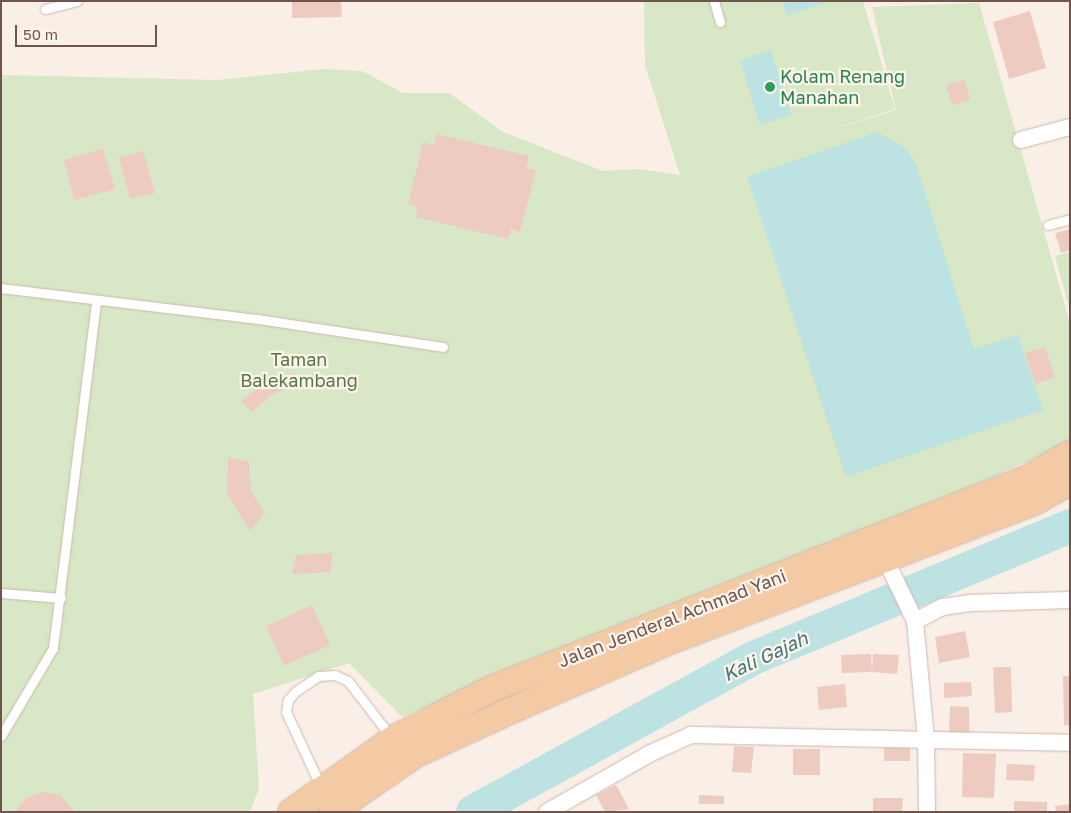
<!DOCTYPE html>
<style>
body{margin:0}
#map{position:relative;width:1071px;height:813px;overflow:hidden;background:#faefe6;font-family:"Golos Text",sans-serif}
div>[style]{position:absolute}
.green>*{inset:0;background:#d8e7c5}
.water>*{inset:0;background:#bce2e2}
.river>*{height:34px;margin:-17px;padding:0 17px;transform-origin:17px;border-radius:17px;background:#bce2e2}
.building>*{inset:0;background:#eecbc0}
.roads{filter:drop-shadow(0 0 1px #cdb8b0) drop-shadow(0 0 1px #cdb8b0)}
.service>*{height:9px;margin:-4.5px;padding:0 4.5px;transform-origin:4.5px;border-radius:4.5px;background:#fff}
.minor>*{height:16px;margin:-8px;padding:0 8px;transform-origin:8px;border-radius:8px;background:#fff}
.primary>*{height:26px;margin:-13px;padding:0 13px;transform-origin:13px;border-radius:13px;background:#f4caa4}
.dots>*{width:14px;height:14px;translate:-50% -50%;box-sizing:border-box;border:2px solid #fdf4ec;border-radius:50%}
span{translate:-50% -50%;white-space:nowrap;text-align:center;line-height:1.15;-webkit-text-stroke:4.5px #fdf4ec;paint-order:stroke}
.leisure-label{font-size:18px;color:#27864d}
.left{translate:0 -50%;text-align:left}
.park-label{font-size:18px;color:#5c7746}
.street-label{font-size:18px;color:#71544d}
.water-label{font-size:19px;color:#427576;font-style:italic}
.frame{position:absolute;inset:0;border:2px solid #71544d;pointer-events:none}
.scale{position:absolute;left:15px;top:25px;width:142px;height:22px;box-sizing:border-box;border:2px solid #71544d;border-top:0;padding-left:6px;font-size:15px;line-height:18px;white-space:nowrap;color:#71544d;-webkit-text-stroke:4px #fdf4ec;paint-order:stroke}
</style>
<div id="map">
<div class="green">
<i style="clip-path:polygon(644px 1px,863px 1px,895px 109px,800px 139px,896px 110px,872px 7px,979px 3px,1070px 323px,1070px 442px,930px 505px,402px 717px,349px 663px,253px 694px,259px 788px,250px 812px,1px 812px,1px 75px,217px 80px,324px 69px,362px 71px,403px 93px,449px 93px,503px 132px,603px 171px,638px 169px,680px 175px,645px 65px)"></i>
<i style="clip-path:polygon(1070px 252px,1070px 311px,1055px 256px)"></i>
</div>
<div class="water">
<i style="clip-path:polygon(782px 1px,832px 1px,787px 15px)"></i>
<i style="clip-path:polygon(771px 50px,791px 115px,760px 125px,740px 60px)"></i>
<i style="clip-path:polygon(877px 132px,906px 148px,916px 164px,974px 349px,1018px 335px,1043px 410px,846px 477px,747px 177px)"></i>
</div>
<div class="river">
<i style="left:473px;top:812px;width:317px;rotate:-28.8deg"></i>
<i style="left:751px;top:659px;width:346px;rotate:-22.6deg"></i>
</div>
<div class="building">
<i style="clip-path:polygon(292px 1px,341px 1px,342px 17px,292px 18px)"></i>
<i style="clip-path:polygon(1030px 11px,1046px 68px,1009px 79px,993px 22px)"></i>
<i style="clip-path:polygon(965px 80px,970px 100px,952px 105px,946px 85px)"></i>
<i style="clip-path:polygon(437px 134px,529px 156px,526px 168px,536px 170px,520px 232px,511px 229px,508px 239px,416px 217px,418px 207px,408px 204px,423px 142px,434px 145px)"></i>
<i style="clip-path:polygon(103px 149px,115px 189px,74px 200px,64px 160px)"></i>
<i style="clip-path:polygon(143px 151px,155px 193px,130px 199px,119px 158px)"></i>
<i style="clip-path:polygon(1070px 229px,1070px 250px,1061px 253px,1055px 233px)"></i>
<i style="clip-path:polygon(1045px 347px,1055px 377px,1036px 384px,1025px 353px)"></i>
<i style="clip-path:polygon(291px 372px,294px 386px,271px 395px,252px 412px,241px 401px,265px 382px)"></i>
<i style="clip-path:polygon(228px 457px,249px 462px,251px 492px,265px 513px,250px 531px,227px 493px)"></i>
<i style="clip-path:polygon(332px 553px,331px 572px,292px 574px,296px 555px)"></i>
<i style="clip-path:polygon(312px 605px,330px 645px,284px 666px,266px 626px)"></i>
<i style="clip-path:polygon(965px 631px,970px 657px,939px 663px,935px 637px)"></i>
<i style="clip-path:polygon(871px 654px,872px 672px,842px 673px,841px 655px)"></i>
<i style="clip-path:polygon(873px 654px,899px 655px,897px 674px,872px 672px)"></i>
<i style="clip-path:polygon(993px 667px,1011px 667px,1012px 712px,995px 713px)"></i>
<i style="clip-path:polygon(1063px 676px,1070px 676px,1070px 725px,1064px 725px)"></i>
<i style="clip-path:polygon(971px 682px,972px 696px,944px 698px,944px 683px)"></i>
<i style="clip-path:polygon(845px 684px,847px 707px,819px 710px,817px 687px)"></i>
<i style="clip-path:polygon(950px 706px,969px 707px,969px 734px,949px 734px)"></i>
<i style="clip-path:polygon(734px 746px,754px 747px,751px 773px,732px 772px)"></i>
<i style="clip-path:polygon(884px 746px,910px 746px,910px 761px,884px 761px)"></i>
<i style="clip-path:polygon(793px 749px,820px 749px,820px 775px,793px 775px)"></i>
<i style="clip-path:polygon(963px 753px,996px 754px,994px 798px,962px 797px)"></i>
<i style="clip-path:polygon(1007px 764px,1035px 765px,1034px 781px,1006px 780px)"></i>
<i style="clip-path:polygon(616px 785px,629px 809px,605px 812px,596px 795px)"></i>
<i style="clip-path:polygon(43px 792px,60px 795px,75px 812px,15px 812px,26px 798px)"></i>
<i style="clip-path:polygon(699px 795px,724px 796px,724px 804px,699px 804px)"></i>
<i style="clip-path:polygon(873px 798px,903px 798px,902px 812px,873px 812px)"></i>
<i style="clip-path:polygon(1014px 801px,1047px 802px,1047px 812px,1014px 812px)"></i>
<i style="clip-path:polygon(1070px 804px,1070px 812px,1056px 812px,1055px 806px)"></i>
</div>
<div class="roads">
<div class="service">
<i style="left:714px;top:1px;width:22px;rotate:74deg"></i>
<i style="left:45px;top:9px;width:33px;rotate:-14deg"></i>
<i style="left:1048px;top:225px;width:23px;rotate:-15deg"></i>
<i style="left:1px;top:288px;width:259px;rotate:6.9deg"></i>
<i style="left:258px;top:319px;width:187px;rotate:8.6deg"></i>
<i style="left:1px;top:593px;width:60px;rotate:4.8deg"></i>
<i style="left:1px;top:736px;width:102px;rotate:-59.4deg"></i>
<i style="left:53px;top:648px;width:350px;rotate:-82.9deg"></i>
<i style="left:321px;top:787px;width:83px;rotate:-115deg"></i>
<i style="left:286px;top:712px;width:12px;rotate:-81deg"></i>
<i style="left:288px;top:700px;width:12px;rotate:-48deg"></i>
<i style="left:296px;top:691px;width:27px;rotate:-34deg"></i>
<i style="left:318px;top:676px;width:17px;rotate:-3deg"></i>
<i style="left:335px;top:675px;width:14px;rotate:25deg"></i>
<i style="left:348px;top:681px;width:71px;rotate:52.5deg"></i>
</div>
<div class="minor">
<i style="left:1021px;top:140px;width:51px;rotate:-14.9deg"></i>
<i style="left:882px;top:552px;width:76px;rotate:64.4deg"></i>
<i style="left:915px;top:621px;width:119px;rotate:84.7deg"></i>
<i style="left:926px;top:739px;width:73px;rotate:89.2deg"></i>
<i style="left:915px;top:621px;width:30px;rotate:-27deg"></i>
<i style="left:942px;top:607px;width:30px;rotate:-8deg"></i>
<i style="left:972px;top:603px;width:98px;rotate:-1.8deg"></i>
<i style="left:547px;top:812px;width:120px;rotate:-29.6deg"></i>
<i style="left:651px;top:753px;width:44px;rotate:-24.2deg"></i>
<i style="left:691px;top:735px;width:379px;rotate:1.2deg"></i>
</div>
<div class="primary">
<i style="left:291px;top:812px;width:125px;rotate:-35.6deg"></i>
<i style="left:393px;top:739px;width:110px;rotate:-27deg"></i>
<i style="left:491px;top:689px;width:575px;rotate:-21.43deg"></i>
<i style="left:1026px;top:479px;width:51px;rotate:-29.6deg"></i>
<i style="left:332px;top:812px;width:102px;rotate:-34.6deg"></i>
<i style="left:416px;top:754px;width:106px;rotate:-24.6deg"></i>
<i style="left:512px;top:710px;width:167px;rotate:-23.6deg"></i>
<i style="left:665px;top:643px;width:395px;rotate:-20.9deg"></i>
<i style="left:1034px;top:502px;width:41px;rotate:-29.1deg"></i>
</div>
</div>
<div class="dots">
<i style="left:770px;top:87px;background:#2e9e5b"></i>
</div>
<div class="leisure-label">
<span class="left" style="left:780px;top:87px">Kolam Renang<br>Manahan</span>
</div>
<div class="park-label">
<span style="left:299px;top:370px">Taman<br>Balekambang</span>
</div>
<div class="street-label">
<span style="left:672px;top:618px;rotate:-21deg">Jalan Jenderal Achmad Yani</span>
</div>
<div class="water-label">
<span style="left:765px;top:656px;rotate:-25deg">Kali Gajah</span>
</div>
<div class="frame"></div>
<div class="scale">50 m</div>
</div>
